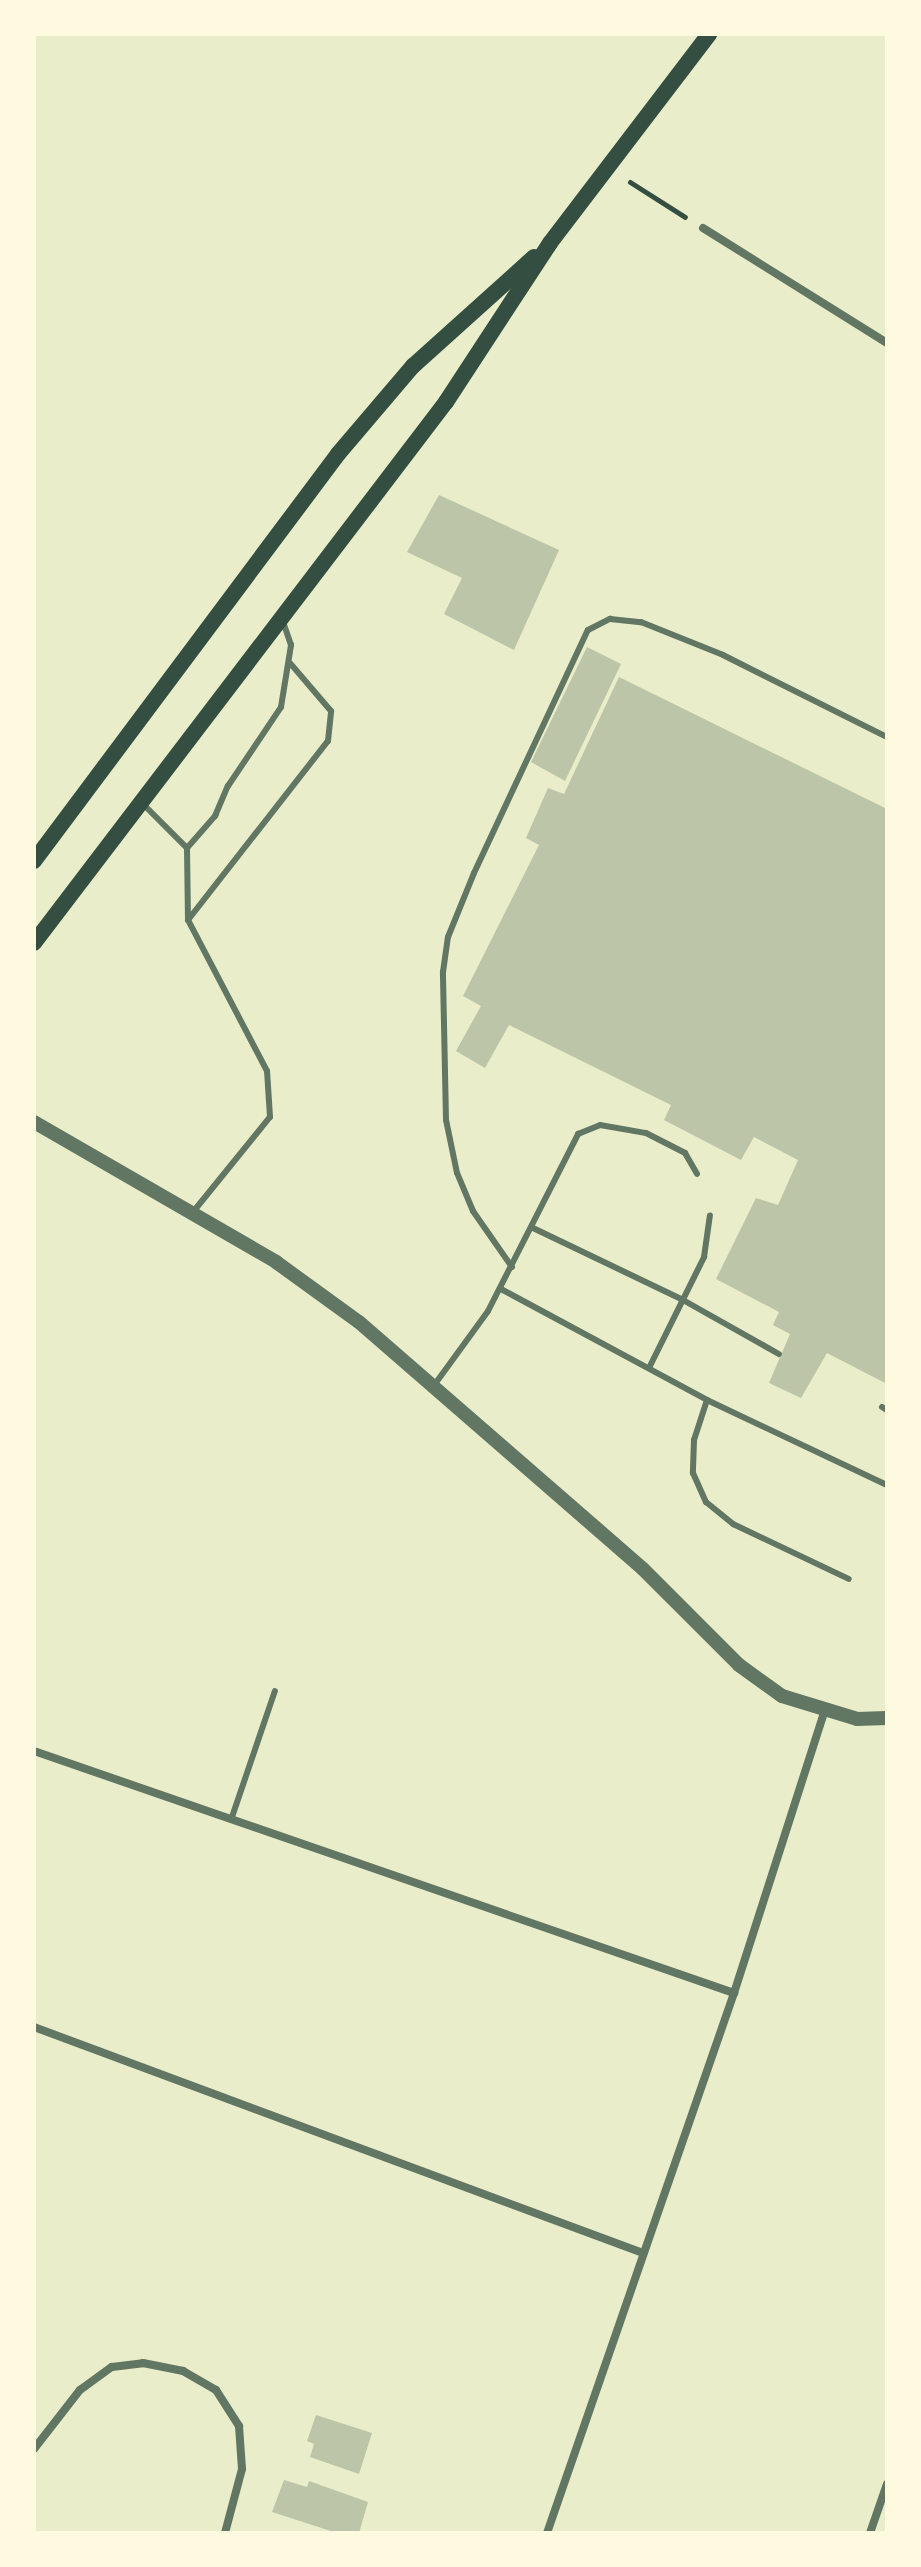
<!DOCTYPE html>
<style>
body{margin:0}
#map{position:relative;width:921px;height:2567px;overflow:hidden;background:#e9edc9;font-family:Inter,sans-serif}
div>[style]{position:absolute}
.building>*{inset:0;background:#bcc5a7}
.path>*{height:5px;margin:-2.5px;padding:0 2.5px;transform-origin:2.5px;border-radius:2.5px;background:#344e41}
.service>*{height:6px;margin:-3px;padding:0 3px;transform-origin:3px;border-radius:3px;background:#617663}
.minor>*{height:8px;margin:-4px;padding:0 4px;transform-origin:4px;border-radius:4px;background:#617663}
.tertiary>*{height:14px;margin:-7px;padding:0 7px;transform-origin:7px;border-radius:7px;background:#617663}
.secondary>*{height:16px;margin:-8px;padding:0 8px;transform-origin:8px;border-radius:8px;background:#344e41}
span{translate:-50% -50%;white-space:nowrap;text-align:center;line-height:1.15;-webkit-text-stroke:8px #fefae0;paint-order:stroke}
.frame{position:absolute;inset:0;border:36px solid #fefae0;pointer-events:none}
</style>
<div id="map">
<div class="building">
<i style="clip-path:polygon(439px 495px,559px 550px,514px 650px,444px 614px,462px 578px,407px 552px)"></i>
<i style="clip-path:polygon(587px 647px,621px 664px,565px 781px,531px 762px)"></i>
<i style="clip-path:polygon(619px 677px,887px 809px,887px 1384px,827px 1353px,801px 1398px,769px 1383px,790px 1334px,773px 1325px,779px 1312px,716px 1279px,756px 1198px,778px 1205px,798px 1160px,754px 1137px,741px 1160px,664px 1120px,671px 1105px,509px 1025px,485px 1068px,456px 1051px,481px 1006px,463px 996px,539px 845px,526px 838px,548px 788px,564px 794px)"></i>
<i style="clip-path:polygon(316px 2415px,372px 2433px,359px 2474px,310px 2457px,314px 2444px,307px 2441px)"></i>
<i style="clip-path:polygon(284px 2480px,307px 2487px,309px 2481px,368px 2502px,359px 2533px,337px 2533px,272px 2512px)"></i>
</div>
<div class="path">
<i style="left:630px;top:182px;width:65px;rotate:32.5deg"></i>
</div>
<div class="service">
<i style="left:143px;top:804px;width:62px;rotate:45deg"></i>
<i style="left:188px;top:920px;width:227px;rotate:-52deg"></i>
<i style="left:328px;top:741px;width:30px;rotate:-84deg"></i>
<i style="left:331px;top:711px;width:63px;rotate:-130.5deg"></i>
<i style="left:193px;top:1212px;width:122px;rotate:-51deg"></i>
<i style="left:270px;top:1117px;width:46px;rotate:-93.7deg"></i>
<i style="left:267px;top:1071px;width:170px;rotate:-117.6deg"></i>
<i style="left:188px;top:920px;width:72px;rotate:-90.8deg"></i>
<i style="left:187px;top:848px;width:43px;rotate:-48.8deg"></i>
<i style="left:215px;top:816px;width:33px;rotate:-67deg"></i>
<i style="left:228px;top:786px;width:95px;rotate:-56.1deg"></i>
<i style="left:281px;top:707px;width:63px;rotate:-80.8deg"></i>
<i style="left:291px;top:645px;width:24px;rotate:-109deg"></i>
<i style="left:533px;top:1228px;width:166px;rotate:25.6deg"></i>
<i style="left:683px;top:1300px;width:110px;rotate:29.4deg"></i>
<i style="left:512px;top:1267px;width:68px;rotate:-124.9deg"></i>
<i style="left:473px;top:1211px;width:41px;rotate:-112.8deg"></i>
<i style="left:457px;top:1173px;width:54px;rotate:-101.7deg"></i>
<i style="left:446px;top:1120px;width:148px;rotate:-91.2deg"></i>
<i style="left:443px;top:972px;width:35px;rotate:-82deg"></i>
<i style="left:448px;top:937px;width:69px;rotate:-67.9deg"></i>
<i style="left:474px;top:873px;width:268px;rotate:-64.9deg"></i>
<i style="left:588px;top:630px;width:25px;rotate:-27deg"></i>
<i style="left:610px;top:619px;width:31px;rotate:6deg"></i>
<i style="left:641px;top:622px;width:88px;rotate:21.9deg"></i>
<i style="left:723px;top:655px;width:183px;rotate:26.6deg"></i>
<i style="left:501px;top:1289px;width:234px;rotate:28.3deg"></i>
<i style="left:707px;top:1400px;width:199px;rotate:25.3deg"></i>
<i style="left:650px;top:1366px;width:122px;rotate:-63.6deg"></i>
<i style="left:704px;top:1257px;width:42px;rotate:-81.9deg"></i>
<i style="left:435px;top:1384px;width:90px;rotate:-54deg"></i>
<i style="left:488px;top:1311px;width:199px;rotate:-63deg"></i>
<i style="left:578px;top:1134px;width:24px;rotate:-22deg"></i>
<i style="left:600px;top:1125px;width:47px;rotate:9.9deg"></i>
<i style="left:646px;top:1133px;width:44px;rotate:27.1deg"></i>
<i style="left:685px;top:1153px;width:24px;rotate:60deg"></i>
<i style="left:707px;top:1400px;width:42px;rotate:108deg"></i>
<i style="left:694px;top:1440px;width:33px;rotate:92deg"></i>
<i style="left:693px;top:1473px;width:32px;rotate:66deg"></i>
<i style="left:706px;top:1502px;width:35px;rotate:39deg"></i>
<i style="left:733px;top:1524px;width:128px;rotate:25.4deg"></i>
<i style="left:882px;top:1407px;width:6px;rotate:31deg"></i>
<i style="left:232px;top:1817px;width:133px;rotate:-71.2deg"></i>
</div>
<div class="minor">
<i style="left:703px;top:228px;width:217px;rotate:32deg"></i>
<i style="left:34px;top:1751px;width:741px;rotate:19.07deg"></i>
<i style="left:34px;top:2027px;width:646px;rotate:20.37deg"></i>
<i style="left:34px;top:2449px;width:75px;rotate:-52.1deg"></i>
<i style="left:80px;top:2390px;width:39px;rotate:-36deg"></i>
<i style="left:112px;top:2367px;width:31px;rotate:-7deg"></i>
<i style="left:143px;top:2363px;width:41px;rotate:11.3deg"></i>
<i style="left:183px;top:2371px;width:38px;rotate:30deg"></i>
<i style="left:216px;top:2390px;width:43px;rotate:57.4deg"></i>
<i style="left:239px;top:2426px;width:43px;rotate:86deg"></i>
<i style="left:242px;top:2469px;width:66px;rotate:104.9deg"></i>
<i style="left:547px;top:2533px;width:571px;rotate:-70.9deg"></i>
<i style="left:734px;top:1993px;width:297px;rotate:-72.2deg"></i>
<i style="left:870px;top:2533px;width:52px;rotate:-70.9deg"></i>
</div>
<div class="tertiary">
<i style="left:34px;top:1122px;width:280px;rotate:30deg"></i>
<i style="left:276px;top:1262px;width:102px;rotate:35.9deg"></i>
<i style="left:359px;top:1322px;width:376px;rotate:41deg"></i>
<i style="left:643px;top:1569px;width:136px;rotate:45deg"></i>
<i style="left:739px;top:1665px;width:53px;rotate:35.8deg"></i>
<i style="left:782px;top:1696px;width:78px;rotate:17deg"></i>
<i style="left:857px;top:1719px;width:30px;rotate:-2deg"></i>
</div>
<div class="secondary">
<i style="left:34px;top:861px;width:508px;rotate:-53.24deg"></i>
<i style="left:338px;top:454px;width:116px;rotate:-49.6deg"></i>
<i style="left:413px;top:366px;width:163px;rotate:-42deg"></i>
<i style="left:34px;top:943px;width:680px;rotate:-52.71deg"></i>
<i style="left:446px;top:402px;width:190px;rotate:-56.8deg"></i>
<i style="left:550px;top:243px;width:263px;rotate:-52.7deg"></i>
</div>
<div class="frame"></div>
</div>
